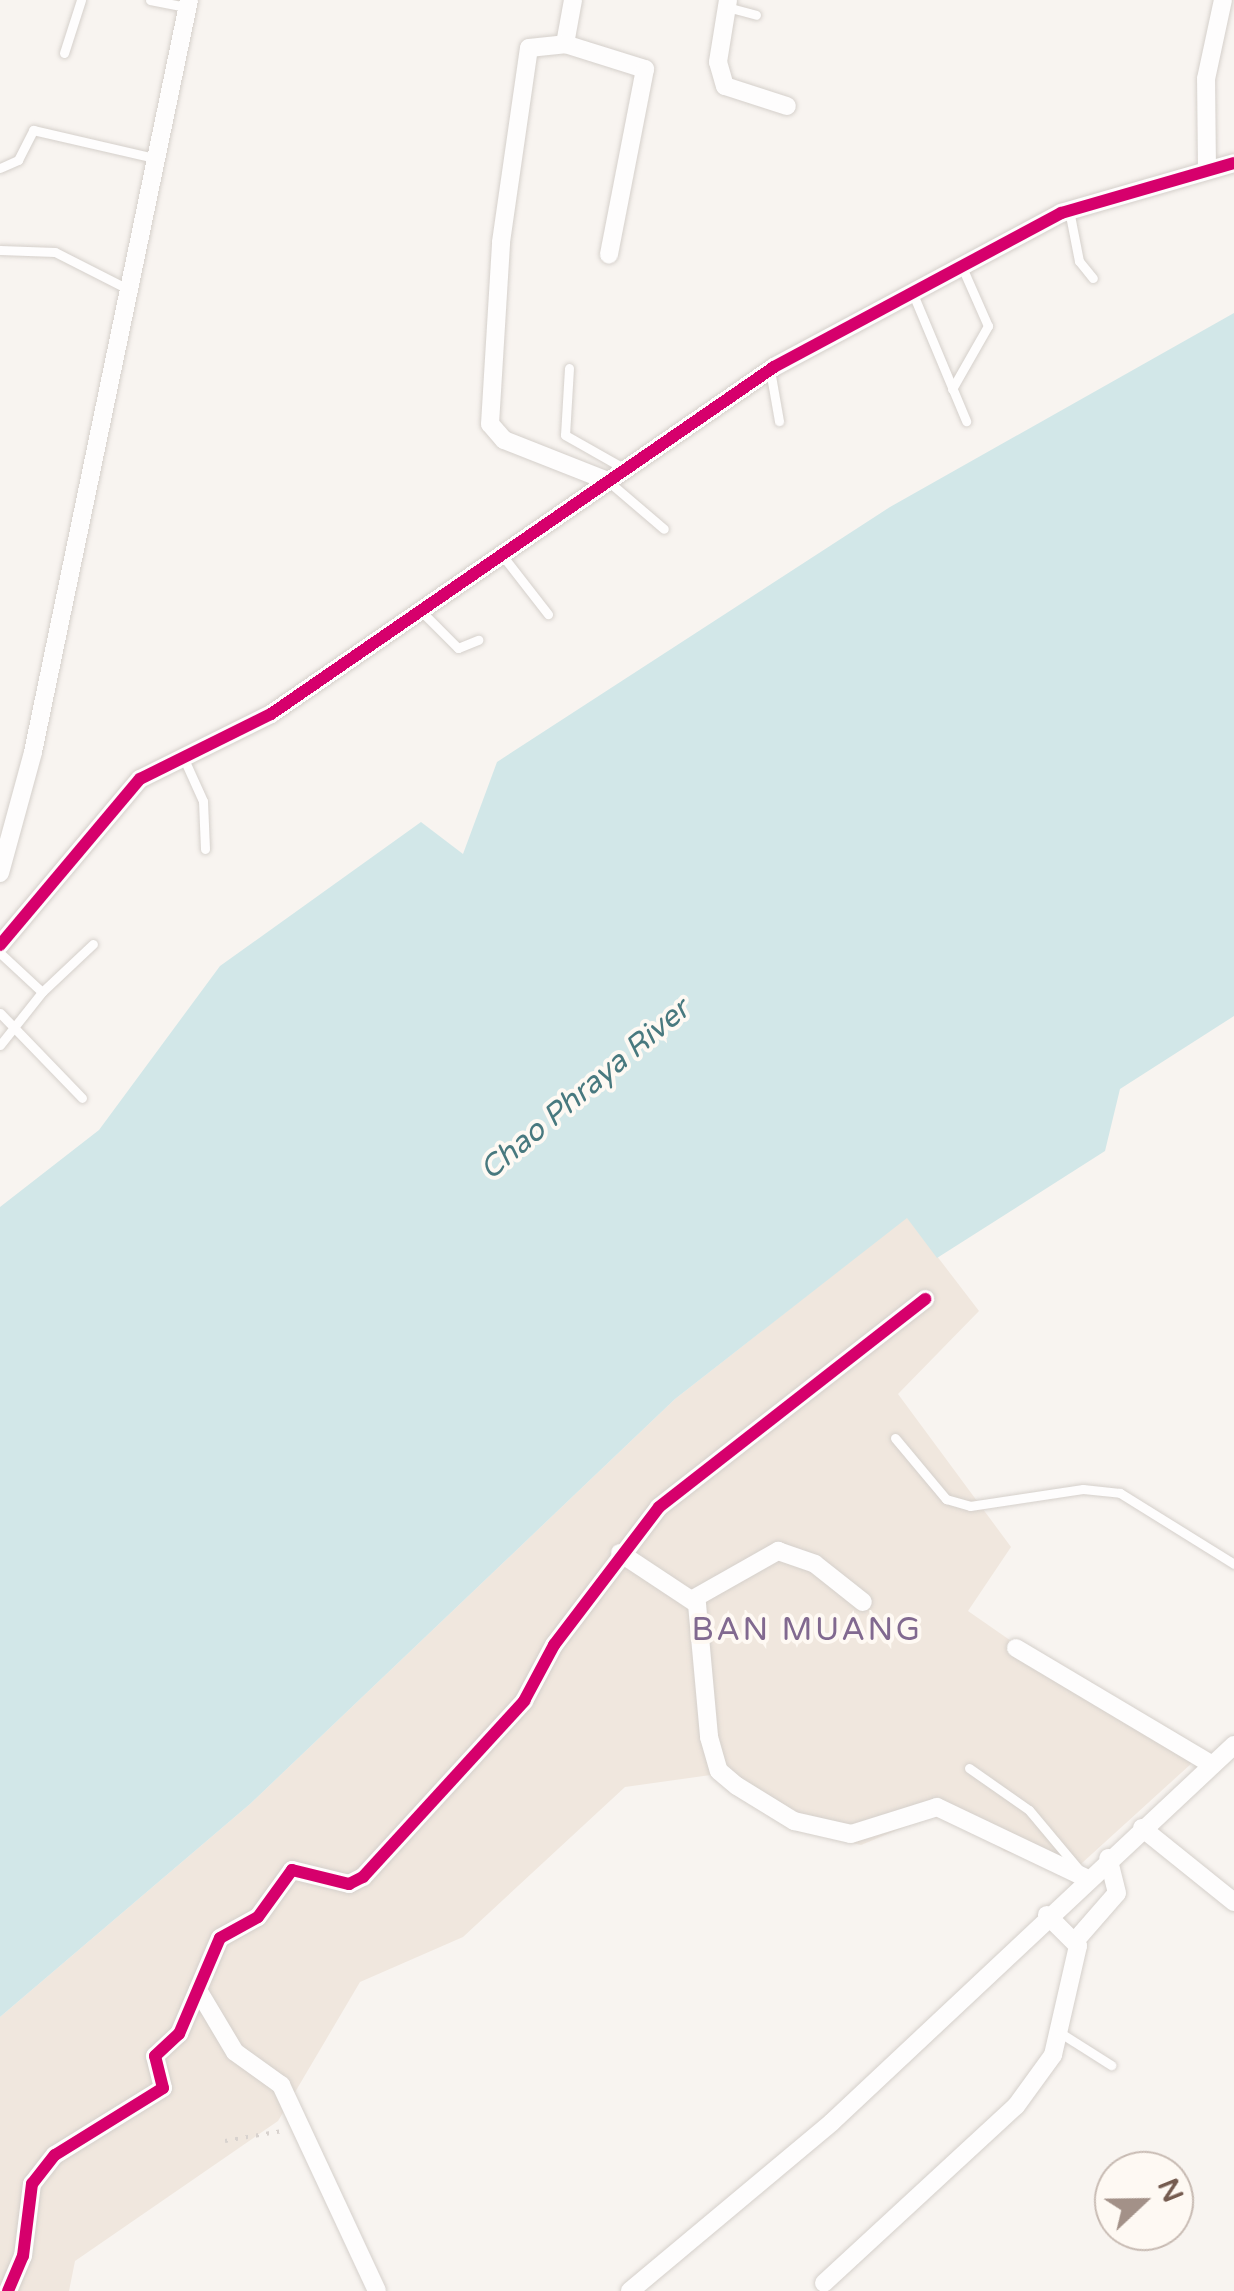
<!DOCTYPE html>
<style>
body{margin:0}
#map{position:relative;width:1234px;height:2291px;overflow:hidden;background:#f8f4f0;font-family:"Varela Round",sans-serif}
div>[style]{position:absolute}
.residential>*{inset:0;background:#f0e7de}
.water>*{inset:0;background:#d2e7e8}
.path>*{height:4px;margin-top:-2px;transform-origin:0;background:repeating-linear-gradient(90deg,#d8d2ce 0 2.5px,transparent 0 10.5px)}
.roads{filter:drop-shadow(0 0 2px #d5d0cb) drop-shadow(0 0 2px #d5d0cb)}
.lane>*{height:9px;margin:-4.5px;padding:0 4.5px;transform-origin:4.5px;border-radius:4.5px;background:#fefdfd}
.street>*{height:18px;margin:-9px;padding:0 9px;transform-origin:9px;border-radius:9px;background:#fefdfd}
.cycleway>*{height:12px;margin:-6px;padding:0 6px;transform-origin:6px;border-radius:6px;background:#d6006c}
span{translate:-50% -50%;white-space:nowrap;text-align:center;line-height:1.15;-webkit-text-stroke:8px #fef9f3;paint-order:stroke}
.water-label{font-size:30px;color:#48797f;font-style:italic}
.quarter-label{font-size:32px;color:#816990;letter-spacing:2.5px}
.north{position:absolute;left:1094px;top:2151px;width:100px;height:100px;box-sizing:border-box;background:#fef9f3;border:2px solid #c7bab2;border-radius:50%;rotate:68deg;font-size:28px;font-weight:700;line-height:40px;text-align:center;color:#755c50}
.north::after{content:'';display:block;margin:auto;width:35px;height:45px;background:#a39188;clip-path:polygon(50% 0,100% 100%,50% 72%,0 100%)}
</style>
<div id="map">
<div class="residential">
<i style="clip-path:polygon(907px 1217px,979px 1311px,898px 1394px,1011px 1547px,968px 1611px,1092px 1697px,1203px 1753px,1071px 1873px,1004px 1851px,948px 1809px,861px 1845px,789px 1829px,725px 1773px,625px 1787px,463px 1937px,360px 1982px,278px 2121px,75px 2261px,69px 2291px,0 2291px,0 2017px,250px 1804px,675px 1399px)"></i>
</div>
<div class="water">
<i style="clip-path:polygon(1234px 313px,1234px 1016px,1120px 1089px,1105px 1151px,937px 1258px,907px 1218px,675px 1399px,250px 1804px,0 2017px,0 1207px,99px 1130px,220px 966px,421px 822px,463px 854px,497px 762px,890px 507px)"></i>
</div>
<div class="path">
<i style="left:225px;top:2141px;width:58px;rotate:-10deg"></i>
</div>
<div class="roads">
<div class="lane">
<i style="left:150px;top:0;width:38px;rotate:11deg"></i>
<i style="left:727px;top:7px;width:30px;rotate:15deg"></i>
<i style="left:64px;top:53px;width:56px;rotate:-72.2deg"></i>
<i style="left:0;top:168px;width:20px;rotate:-24deg"></i>
<i style="left:18px;top:160px;width:34px;rotate:-63deg"></i>
<i style="left:33px;top:130px;width:124px;rotate:13deg"></i>
<i style="left:1069px;top:210px;width:52px;rotate:78.9deg"></i>
<i style="left:1079px;top:261px;width:22px;rotate:51deg"></i>
<i style="left:0;top:250px;width:55px;rotate:2.1deg"></i>
<i style="left:55px;top:252px;width:80px;rotate:26.9deg"></i>
<i style="left:913px;top:294px;width:138px;rotate:67.3deg"></i>
<i style="left:569px;top:368px;width:67px;rotate:93.4deg"></i>
<i style="left:565px;top:435px;width:69px;rotate:29.5deg"></i>
<i style="left:770px;top:370px;width:52px;rotate:80deg"></i>
<i style="left:952px;top:389px;width:73px;rotate:-60.3deg"></i>
<i style="left:988px;top:326px;width:64px;rotate:-113.8deg"></i>
<i style="left:609px;top:482px;width:72px;rotate:40.5deg"></i>
<i style="left:502px;top:555px;width:75px;rotate:52.1deg"></i>
<i style="left:422px;top:612px;width:51px;rotate:45deg"></i>
<i style="left:458px;top:648px;width:22px;rotate:-22deg"></i>
<i style="left:184px;top:759px;width:46px;rotate:65.7deg"></i>
<i style="left:203px;top:801px;width:48px;rotate:87.6deg"></i>
<i style="left:0;top:953px;width:57px;rotate:42.9deg"></i>
<i style="left:42px;top:992px;width:70px;rotate:-43.3deg"></i>
<i style="left:0;top:1013px;width:118px;rotate:46deg"></i>
<i style="left:0;top:1045px;width:68px;rotate:-51.6deg"></i>
<i style="left:895px;top:1438px;width:80px;rotate:50.1deg"></i>
<i style="left:946px;top:1499px;width:25px;rotate:16deg"></i>
<i style="left:970px;top:1506px;width:114px;rotate:-8.6deg"></i>
<i style="left:1083px;top:1489px;width:37px;rotate:6deg"></i>
<i style="left:1120px;top:1493px;width:134px;rotate:31.9deg"></i>
<i style="left:969px;top:1768px;width:73px;rotate:35deg"></i>
<i style="left:1029px;top:1810px;width:81px;rotate:50deg"></i>
<i style="left:1059px;top:2032px;width:62px;rotate:32.4deg"></i>
</div>
<div class="street">
<i style="left:728px;top:0;width:63px;rotate:99.2deg"></i>
<i style="left:718px;top:62px;width:25px;rotate:74deg"></i>
<i style="left:725px;top:86px;width:65px;rotate:17.9deg"></i>
<i style="left:565px;top:44px;width:45px;rotate:-79.7deg"></i>
<i style="left:1207px;top:170px;width:91px;rotate:-90.6deg"></i>
<i style="left:1206px;top:79px;width:81px;rotate:-77.9deg"></i>
<i style="left:608px;top:481px;width:112px;rotate:-158.5deg"></i>
<i style="left:504px;top:440px;width:21px;rotate:-131deg"></i>
<i style="left:490px;top:424px;width:182px;rotate:-86.5deg"></i>
<i style="left:501px;top:242px;width:196px;rotate:-81.8deg"></i>
<i style="left:529px;top:48px;width:36px;rotate:-6deg"></i>
<i style="left:565px;top:44px;width:84px;rotate:17.4deg"></i>
<i style="left:645px;top:69px;width:189px;rotate:101deg"></i>
<i style="left:0;top:873px;width:125px;rotate:-74.7deg"></i>
<i style="left:33px;top:752px;width:768px;rotate:-78.28deg"></i>
<i style="left:0;top:945px;width:217px;rotate:-49.9deg"></i>
<i style="left:140px;top:779px;width:146px;rotate:-26.4deg"></i>
<i style="left:271px;top:714px;width:611px;rotate:-34.6deg"></i>
<i style="left:774px;top:367px;width:326px;rotate:-28.2deg"></i>
<i style="left:1061px;top:213px;width:180px;rotate:-16.1deg"></i>
<i style="left:620px;top:1553px;width:92px;rotate:33.5deg"></i>
<i style="left:697px;top:1604px;width:134px;rotate:84.8deg"></i>
<i style="left:709px;top:1737px;width:35px;rotate:74deg"></i>
<i style="left:719px;top:1771px;width:23px;rotate:40deg"></i>
<i style="left:737px;top:1786px;width:67px;rotate:31.6deg"></i>
<i style="left:794px;top:1821px;width:58px;rotate:12.8deg"></i>
<i style="left:851px;top:1834px;width:90px;rotate:-17.4deg"></i>
<i style="left:937px;top:1807px;width:165px;rotate:25.5deg"></i>
<i style="left:693px;top:1599px;width:98px;rotate:-29.5deg"></i>
<i style="left:778px;top:1551px;width:39px;rotate:19deg"></i>
<i style="left:815px;top:1564px;width:61px;rotate:38.4deg"></i>
<i style="left:1016px;top:1648px;width:228px;rotate:30.8deg"></i>
<i style="left:1142px;top:1828px;width:118px;rotate:38.8deg"></i>
<i style="left:1076px;top:1940px;width:62px;rotate:-48.9deg"></i>
<i style="left:1117px;top:1893px;width:36px;rotate:-104deg"></i>
<i style="left:198px;top:1990px;width:72px;rotate:59.2deg"></i>
<i style="left:235px;top:2052px;width:57px;rotate:35.7deg"></i>
<i style="left:281px;top:2085px;width:227px;rotate:65deg"></i>
<i style="left:824px;top:2283px;width:261px;rotate:-42.7deg"></i>
<i style="left:1016px;top:2106px;width:63px;rotate:-54deg"></i>
<i style="left:1053px;top:2055px;width:112px;rotate:-77.1deg"></i>
<i style="left:1078px;top:1946px;width:44px;rotate:-135deg"></i>
<i style="left:8px;top:2291px;width:38px;rotate:-67deg"></i>
<i style="left:23px;top:2256px;width:73px;rotate:-82.9deg"></i>
<i style="left:32px;top:2184px;width:37px;rotate:-52deg"></i>
<i style="left:55px;top:2155px;width:127px;rotate:-31.8deg"></i>
<i style="left:163px;top:2088px;width:33px;rotate:-104deg"></i>
<i style="left:155px;top:2056px;width:33px;rotate:-43deg"></i>
<i style="left:179px;top:2034px;width:104px;rotate:-66.9deg"></i>
<i style="left:220px;top:1938px;width:43px;rotate:-28.9deg"></i>
<i style="left:258px;top:1917px;width:58px;rotate:-54.1deg"></i>
<i style="left:292px;top:1870px;width:59px;rotate:13.8deg"></i>
<i style="left:349px;top:1884px;width:16px;rotate:-27deg"></i>
<i style="left:363px;top:1877px;width:239px;rotate:-47.5deg"></i>
<i style="left:524px;top:1701px;width:64px;rotate:-61.8deg"></i>
<i style="left:554px;top:1645px;width:173px;rotate:-52.7deg"></i>
<i style="left:659px;top:1507px;width:338px;rotate:-38deg"></i>
<i style="left:630px;top:2291px;width:263px;rotate:-39.9deg"></i>
<i style="left:832px;top:2122px;width:551px;rotate:-43.16deg"></i>
</div>
</div>
<div class="cycleway">
<i style="left:0;top:945px;width:217px;rotate:-49.9deg"></i>
<i style="left:140px;top:779px;width:146px;rotate:-26.4deg"></i>
<i style="left:271px;top:714px;width:611px;rotate:-34.6deg"></i>
<i style="left:774px;top:367px;width:326px;rotate:-28.2deg"></i>
<i style="left:1061px;top:213px;width:180px;rotate:-16.1deg"></i>
<i style="left:8px;top:2291px;width:38px;rotate:-67deg"></i>
<i style="left:23px;top:2256px;width:73px;rotate:-82.9deg"></i>
<i style="left:32px;top:2184px;width:37px;rotate:-52deg"></i>
<i style="left:55px;top:2155px;width:127px;rotate:-31.8deg"></i>
<i style="left:163px;top:2088px;width:33px;rotate:-104deg"></i>
<i style="left:155px;top:2056px;width:33px;rotate:-43deg"></i>
<i style="left:179px;top:2034px;width:104px;rotate:-66.9deg"></i>
<i style="left:220px;top:1938px;width:43px;rotate:-28.9deg"></i>
<i style="left:258px;top:1917px;width:58px;rotate:-54.1deg"></i>
<i style="left:292px;top:1870px;width:59px;rotate:13.8deg"></i>
<i style="left:349px;top:1884px;width:16px;rotate:-27deg"></i>
<i style="left:363px;top:1877px;width:239px;rotate:-47.5deg"></i>
<i style="left:524px;top:1701px;width:64px;rotate:-61.8deg"></i>
<i style="left:554px;top:1645px;width:173px;rotate:-52.7deg"></i>
<i style="left:659px;top:1507px;width:338px;rotate:-38deg"></i>
</div>
<div class="water-label">
<span style="left:585px;top:1090px;rotate:-40deg">Chao Phraya River</span>
</div>
<div class="quarter-label">
<span style="left:807px;top:1630px">BAN MUANG</span>
</div>
<div class="north">N</div>
</div>
